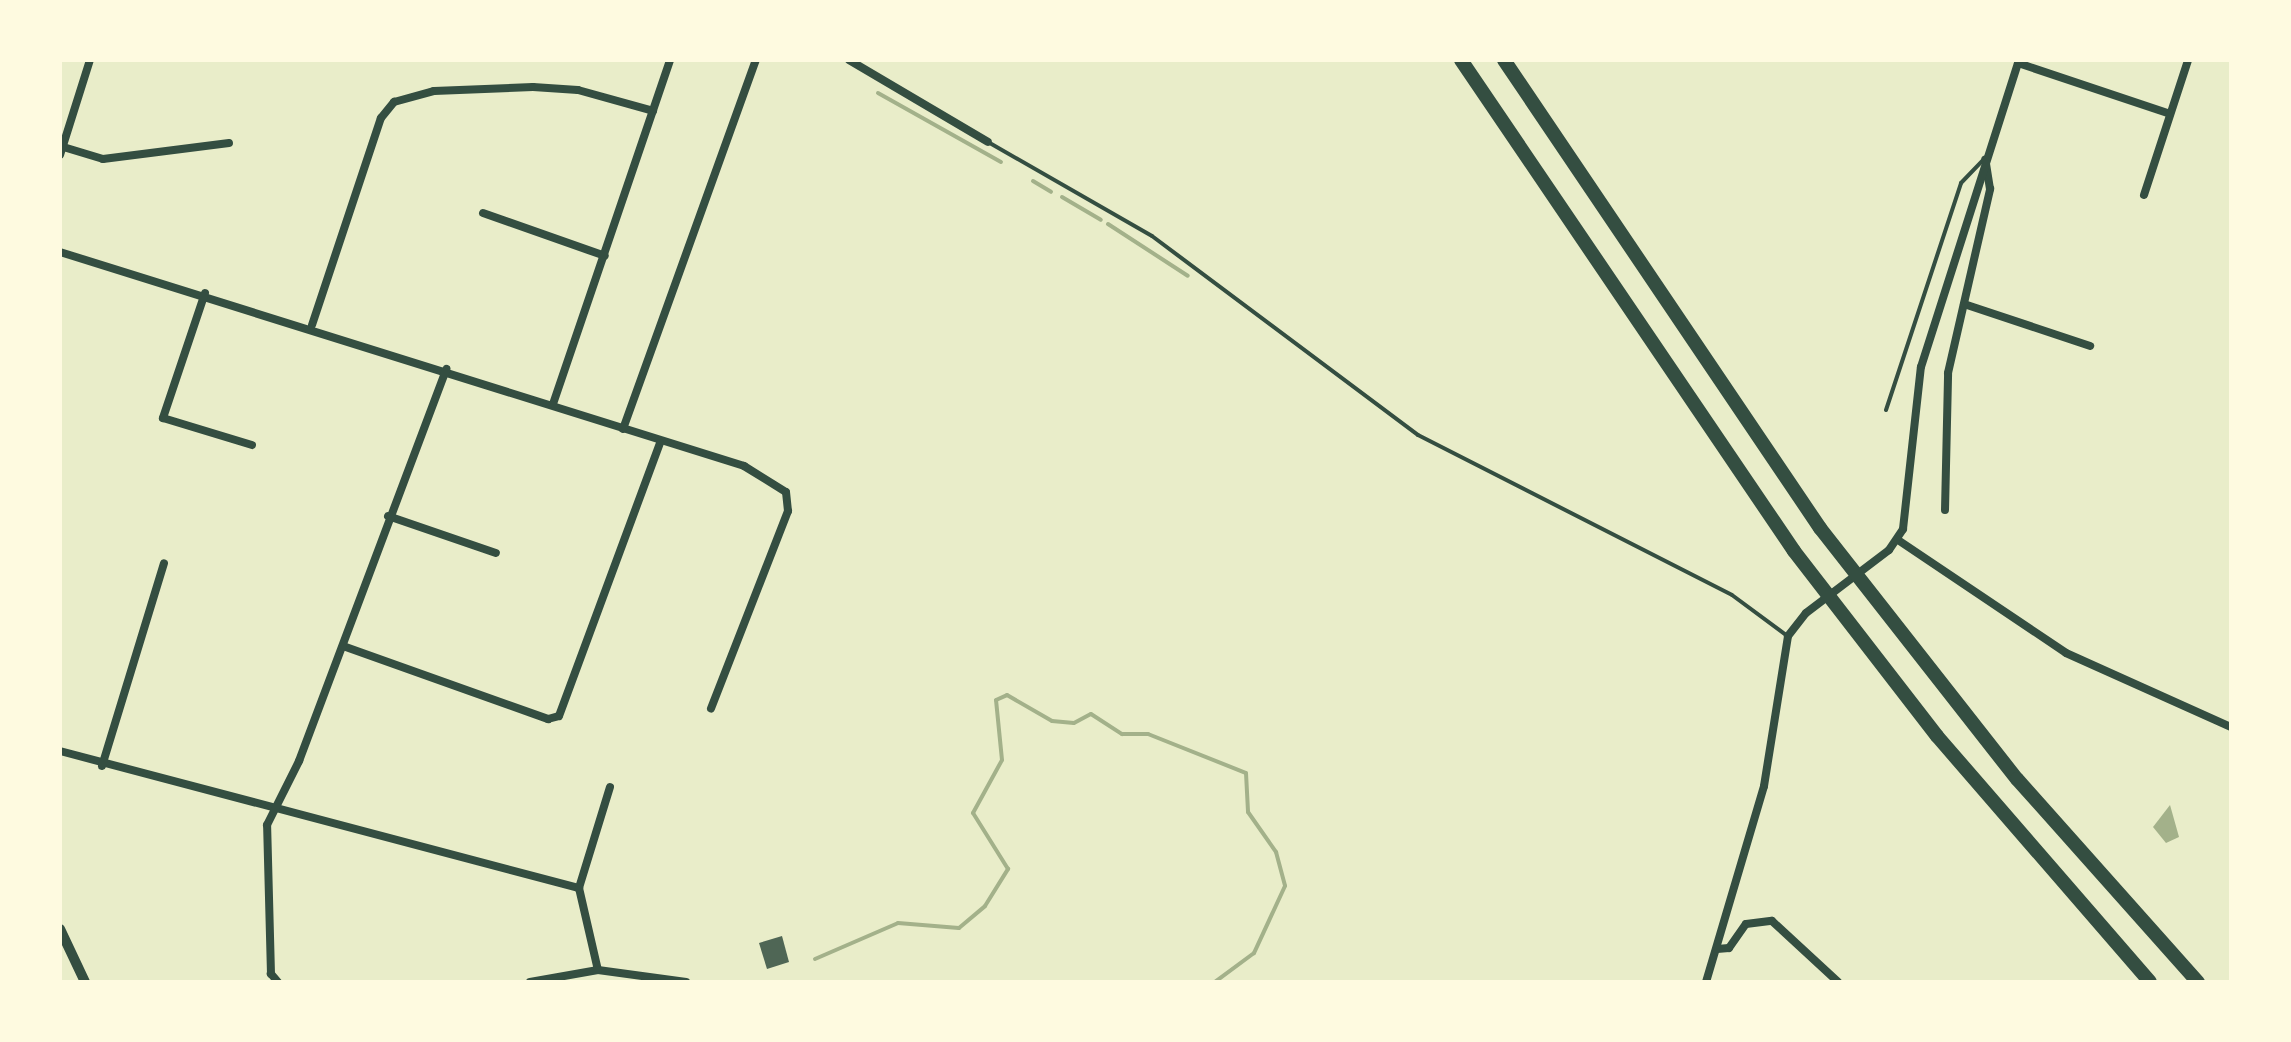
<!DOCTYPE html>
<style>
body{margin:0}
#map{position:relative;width:2291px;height:1042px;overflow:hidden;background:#e9edc9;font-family:Helvetica,sans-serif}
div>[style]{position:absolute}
.water>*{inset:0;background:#a3b18a}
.stream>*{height:4px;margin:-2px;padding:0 2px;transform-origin:2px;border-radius:2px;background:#a3b18a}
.building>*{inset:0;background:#4f6655}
.service>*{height:4px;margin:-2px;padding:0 2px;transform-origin:2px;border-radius:2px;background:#344e41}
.minor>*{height:8px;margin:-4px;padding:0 4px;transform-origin:4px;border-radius:4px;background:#344e41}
.tertiary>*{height:10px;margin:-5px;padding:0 5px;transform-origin:5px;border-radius:5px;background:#344e41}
.motorway>*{height:14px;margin:-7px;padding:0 7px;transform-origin:7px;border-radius:7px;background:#344e41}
span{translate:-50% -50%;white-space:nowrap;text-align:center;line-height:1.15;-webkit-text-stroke:6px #fefae0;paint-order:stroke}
.frame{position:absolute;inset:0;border:62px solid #fefae0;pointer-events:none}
</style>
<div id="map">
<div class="water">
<i style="clip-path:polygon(2170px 805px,2179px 837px,2166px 843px,2153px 827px)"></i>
</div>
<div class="stream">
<i style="left:878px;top:93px;width:141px;rotate:29.3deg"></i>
<i style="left:1033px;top:181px;width:21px;rotate:31deg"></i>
<i style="left:1062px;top:197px;width:45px;rotate:30.5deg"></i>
<i style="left:1108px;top:224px;width:95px;rotate:33deg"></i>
<i style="left:815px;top:959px;width:90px;rotate:-23.4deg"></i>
<i style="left:898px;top:923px;width:61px;rotate:4.7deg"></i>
<i style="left:959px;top:928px;width:34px;rotate:-40deg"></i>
<i style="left:985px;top:906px;width:44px;rotate:-58.1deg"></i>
<i style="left:1008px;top:869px;width:66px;rotate:-122deg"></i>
<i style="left:973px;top:813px;width:60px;rotate:-61.3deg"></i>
<i style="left:1002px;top:760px;width:60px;rotate:-95.7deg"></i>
<i style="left:996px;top:700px;width:12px;rotate:-24deg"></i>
<i style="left:1007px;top:695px;width:52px;rotate:30deg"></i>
<i style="left:1052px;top:721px;width:22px;rotate:5deg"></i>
<i style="left:1074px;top:723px;width:19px;rotate:-28deg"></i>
<i style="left:1091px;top:714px;width:37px;rotate:33deg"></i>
<i style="left:1122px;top:734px;width:26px"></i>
<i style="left:1148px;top:734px;width:105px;rotate:21.7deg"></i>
<i style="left:1246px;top:773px;width:39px;rotate:87deg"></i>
<i style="left:1248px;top:812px;width:49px;rotate:55deg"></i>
<i style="left:1276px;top:852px;width:35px;rotate:75deg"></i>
<i style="left:1285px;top:886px;width:74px;rotate:114.8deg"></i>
<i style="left:1254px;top:953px;width:49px;rotate:143.4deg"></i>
</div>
<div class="building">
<i style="clip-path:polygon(782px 936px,789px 962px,767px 969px,759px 943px)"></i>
</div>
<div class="service">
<i style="left:988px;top:142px;width:189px;rotate:29.8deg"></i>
<i style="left:1152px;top:236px;width:332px;rotate:36.8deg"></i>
<i style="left:1418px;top:435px;width:352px;rotate:27deg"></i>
<i style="left:1732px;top:595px;width:67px;rotate:36.5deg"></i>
<i style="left:1886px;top:410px;width:239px;rotate:-71.7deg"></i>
<i style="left:1961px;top:183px;width:32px;rotate:-46deg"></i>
</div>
<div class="minor">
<i style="left:849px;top:60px;width:161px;rotate:30.5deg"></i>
<i style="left:2018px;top:63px;width:160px;rotate:18.5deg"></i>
<i style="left:60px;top:146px;width:45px;rotate:16.8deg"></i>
<i style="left:103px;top:159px;width:127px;rotate:-7.2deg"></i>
<i style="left:60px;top:155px;width:100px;rotate:-72.5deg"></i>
<i style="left:2144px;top:195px;width:142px;rotate:-71.9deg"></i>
<i style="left:483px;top:213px;width:129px;rotate:19.4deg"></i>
<i style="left:60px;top:252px;width:717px;rotate:17.37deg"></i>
<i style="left:744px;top:466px;width:49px;rotate:31.8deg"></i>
<i style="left:786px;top:492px;width:19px;rotate:84deg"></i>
<i style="left:788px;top:511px;width:212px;rotate:111.3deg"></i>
<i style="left:205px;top:293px;width:132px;rotate:108.6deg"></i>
<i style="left:163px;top:418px;width:93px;rotate:16.9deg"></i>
<i style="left:1964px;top:304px;width:133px;rotate:18.4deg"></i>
<i style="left:312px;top:325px;width:218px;rotate:-71.6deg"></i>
<i style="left:381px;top:118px;width:21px;rotate:-51deg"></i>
<i style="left:394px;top:102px;width:41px;rotate:-15.4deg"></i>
<i style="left:434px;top:91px;width:99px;rotate:-2.3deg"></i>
<i style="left:533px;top:87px;width:45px;rotate:3.8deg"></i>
<i style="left:578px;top:90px;width:78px;rotate:15.6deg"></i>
<i style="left:553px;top:404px;width:363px;rotate:-71.2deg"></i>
<i style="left:623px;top:429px;width:392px;rotate:-70.2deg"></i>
<i style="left:1945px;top:510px;width:137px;rotate:-88.7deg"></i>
<i style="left:1948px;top:373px;width:189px;rotate:-77.1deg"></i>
<i style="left:1990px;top:189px;width:30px;rotate:-99deg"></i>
<i style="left:388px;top:516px;width:114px;rotate:18.9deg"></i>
<i style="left:1898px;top:540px;width:202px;rotate:33.9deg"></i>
<i style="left:2066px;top:653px;width:181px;rotate:24.2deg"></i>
<i style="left:343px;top:646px;width:218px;rotate:19.6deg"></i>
<i style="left:548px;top:719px;width:11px;rotate:-15deg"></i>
<i style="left:559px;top:716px;width:291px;rotate:-69.7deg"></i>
<i style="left:60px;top:751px;width:537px;rotate:14.79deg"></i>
<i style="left:102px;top:766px;width:212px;rotate:-73deg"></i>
<i style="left:610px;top:787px;width:106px;rotate:107.1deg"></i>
<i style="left:579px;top:888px;width:84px;rotate:77deg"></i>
<i style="left:598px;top:970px;width:89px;rotate:7.8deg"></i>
<i style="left:1717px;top:949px;width:12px;rotate:-5deg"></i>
<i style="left:1729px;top:948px;width:29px;rotate:-55deg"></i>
<i style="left:1746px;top:924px;width:26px;rotate:-7deg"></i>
<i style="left:1772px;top:921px;width:90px;rotate:42.7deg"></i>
<i style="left:278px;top:982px;width:11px;rotate:-131deg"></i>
<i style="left:271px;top:974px;width:149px;rotate:-91.5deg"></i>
<i style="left:267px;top:825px;width:72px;rotate:-63.4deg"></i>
<i style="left:299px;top:761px;width:419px;rotate:-69.4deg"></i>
<i style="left:530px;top:982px;width:69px;rotate:-10deg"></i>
<i style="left:1706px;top:982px;width:204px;rotate:-73.5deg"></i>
<i style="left:1764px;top:786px;width:152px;rotate:-80.9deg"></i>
<i style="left:1788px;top:636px;width:29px;rotate:-52deg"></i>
<i style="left:1806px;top:613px;width:104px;rotate:-37.2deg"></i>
<i style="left:1889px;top:550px;width:25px;rotate:-56deg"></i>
<i style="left:1903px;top:529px;width:163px;rotate:-83.7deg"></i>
<i style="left:1921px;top:367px;width:322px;rotate:-72.3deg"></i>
</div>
<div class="tertiary">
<i style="left:60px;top:929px;width:59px;rotate:64.7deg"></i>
</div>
<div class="motorway">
<i style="left:1461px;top:60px;width:593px;rotate:55.85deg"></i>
<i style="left:1794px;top:551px;width:234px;rotate:52.3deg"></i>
<i style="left:1937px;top:736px;width:325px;rotate:49.1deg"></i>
<i style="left:1504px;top:60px;width:565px;rotate:55.97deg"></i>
<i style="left:1820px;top:528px;width:319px;rotate:51.9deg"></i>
<i style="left:2017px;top:779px;width:272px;rotate:48.3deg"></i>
</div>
<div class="frame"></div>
</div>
